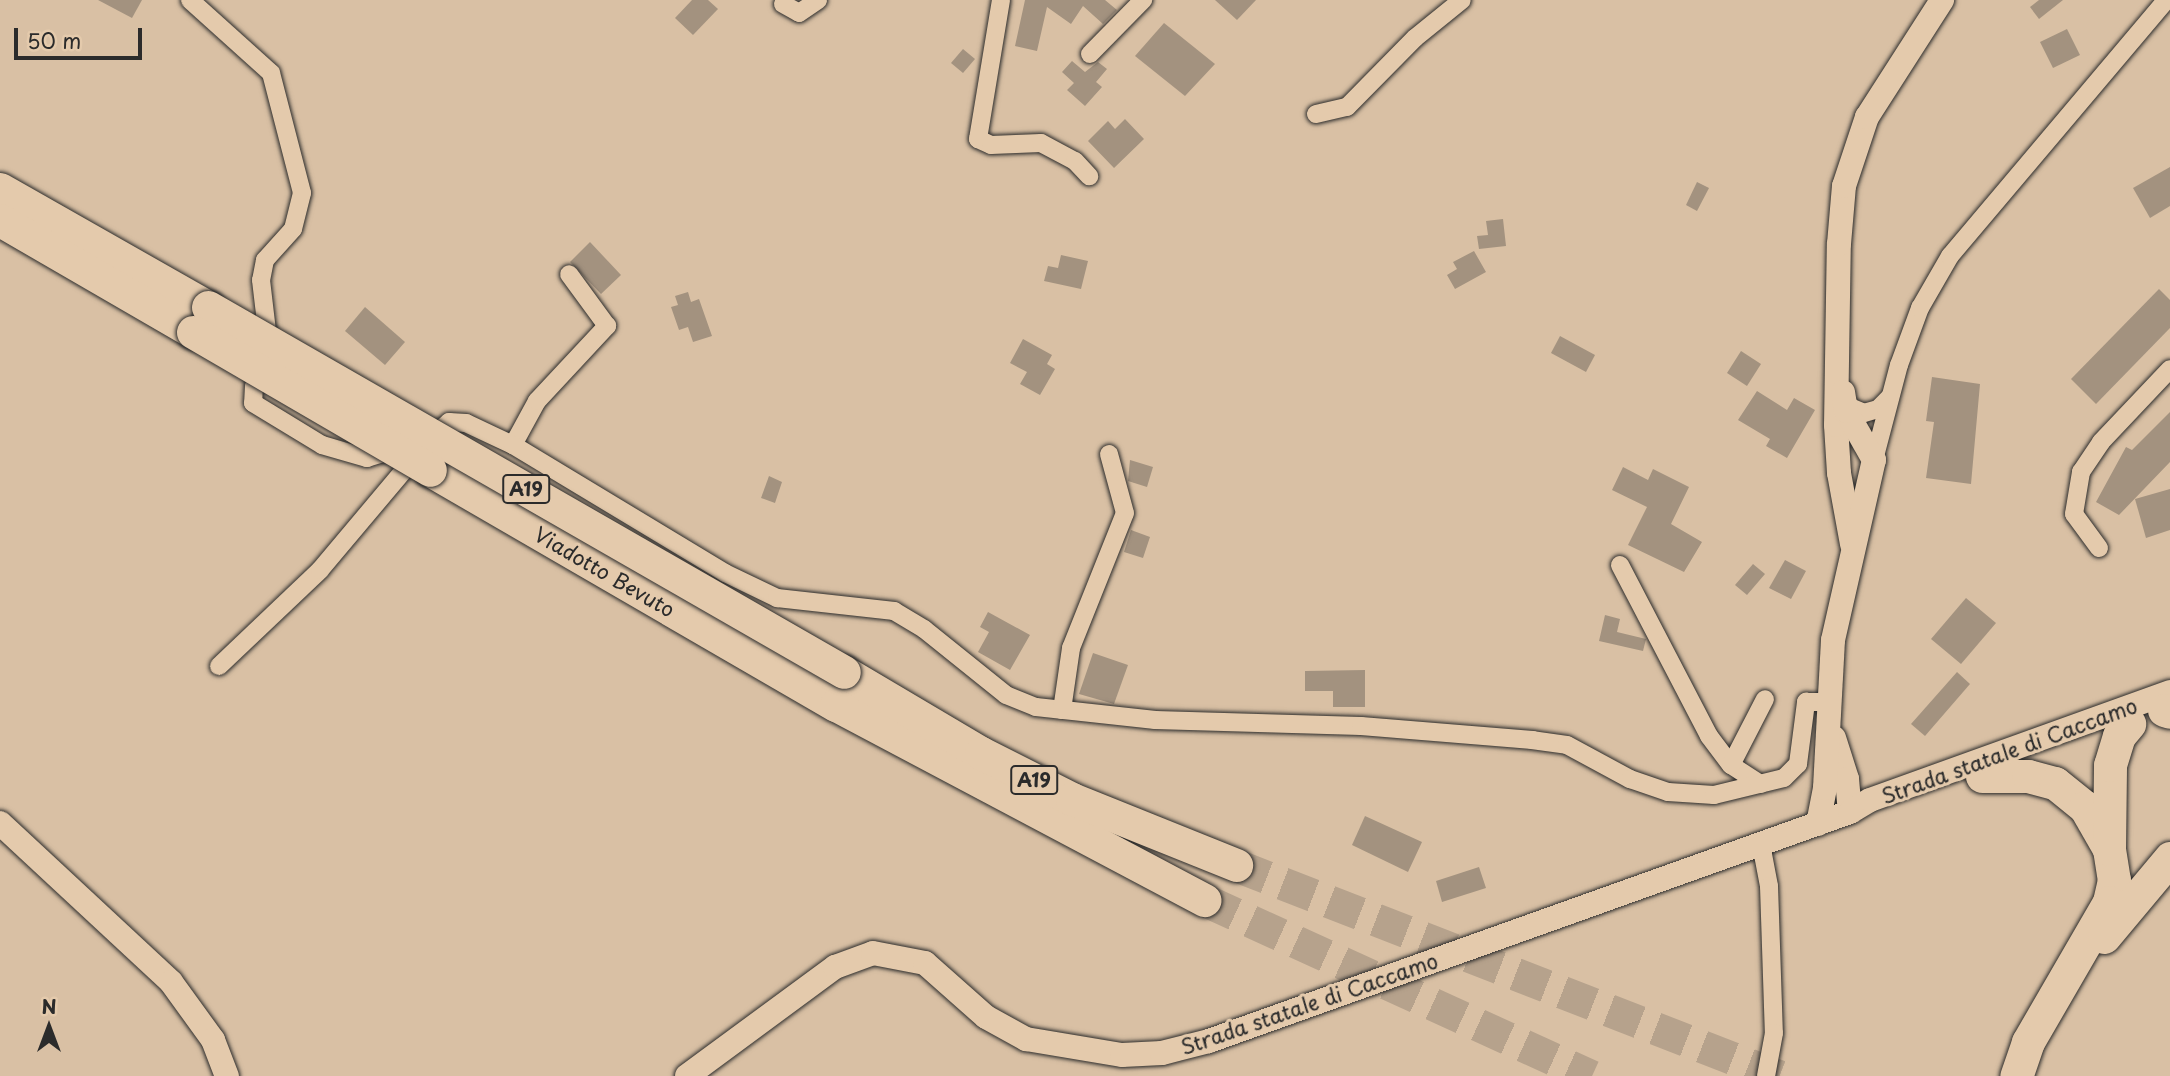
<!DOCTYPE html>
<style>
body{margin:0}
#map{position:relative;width:2170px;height:1076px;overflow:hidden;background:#d9c0a4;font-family:"Playpen Sans",sans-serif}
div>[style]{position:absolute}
.building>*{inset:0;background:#a3927f}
.highway-tunnel>*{height:33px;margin-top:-16.5px;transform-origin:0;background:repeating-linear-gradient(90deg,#b6a28c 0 33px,transparent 0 50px)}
.roads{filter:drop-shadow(0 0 2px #2b2b2b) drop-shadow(0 0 2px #2b2b2b)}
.street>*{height:18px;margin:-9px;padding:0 9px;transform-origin:9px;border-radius:9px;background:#e4caac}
.secondary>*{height:24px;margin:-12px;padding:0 12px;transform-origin:12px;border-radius:12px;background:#e4caac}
.highway>*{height:33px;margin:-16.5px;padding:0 16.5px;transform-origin:16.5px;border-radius:16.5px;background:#e4caac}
.bridges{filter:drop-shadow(0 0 2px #2b2b2b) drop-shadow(0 0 2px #2b2b2b)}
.highway-bridge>*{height:33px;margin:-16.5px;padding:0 16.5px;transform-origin:16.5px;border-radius:16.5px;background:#e4caac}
span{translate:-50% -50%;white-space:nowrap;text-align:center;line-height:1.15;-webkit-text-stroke:6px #e4caac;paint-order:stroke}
.shield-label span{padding:2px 5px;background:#e4caac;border:2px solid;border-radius:5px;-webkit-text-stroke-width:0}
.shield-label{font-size:19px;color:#2b2b2b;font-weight:700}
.street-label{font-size:21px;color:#2b2b2b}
.north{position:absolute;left:14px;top:992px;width:70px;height:70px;-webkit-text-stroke:5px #e4caac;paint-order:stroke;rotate:0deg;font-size:19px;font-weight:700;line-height:28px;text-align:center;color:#2b2b2b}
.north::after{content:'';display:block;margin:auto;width:24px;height:32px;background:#2b2b2b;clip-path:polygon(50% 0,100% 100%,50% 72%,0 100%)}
.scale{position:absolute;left:14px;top:28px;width:128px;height:32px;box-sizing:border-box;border:4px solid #2b2b2b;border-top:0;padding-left:9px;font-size:21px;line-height:24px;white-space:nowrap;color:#2b2b2b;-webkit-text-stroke:5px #e4caac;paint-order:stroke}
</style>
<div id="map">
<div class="building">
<i style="clip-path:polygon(98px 0,142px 0,132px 18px)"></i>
<i style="clip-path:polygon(692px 0,708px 0,718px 9px,693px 35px,675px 18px)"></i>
<i style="clip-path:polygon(1025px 0,1105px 0,1117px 10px,1103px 24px,1083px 6px,1071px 24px,1047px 7px,1037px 51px,1015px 46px)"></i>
<i style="clip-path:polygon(1215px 0,1256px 0,1237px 20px)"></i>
<i style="clip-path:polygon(2039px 0,2063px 0,2039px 19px,2030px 7px)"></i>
<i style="clip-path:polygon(1164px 23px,1215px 64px,1185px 96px,1135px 56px)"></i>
<i style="clip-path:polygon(2067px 29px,2080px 55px,2053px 68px,2040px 42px)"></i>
<i style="clip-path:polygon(963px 49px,975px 59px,963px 73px,951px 63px)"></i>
<i style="clip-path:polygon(1072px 61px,1085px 72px,1098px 62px,1107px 69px,1096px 82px,1102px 87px,1085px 106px,1067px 90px,1074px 83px,1062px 72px)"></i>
<i style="clip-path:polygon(1125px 119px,1144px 139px,1114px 168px,1088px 141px,1108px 121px,1115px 129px)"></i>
<i style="clip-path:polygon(2170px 167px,2170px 206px,2150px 218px,2133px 188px)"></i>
<i style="clip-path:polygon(1697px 182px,1709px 188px,1697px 211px,1686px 205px)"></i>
<i style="clip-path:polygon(1503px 219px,1506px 246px,1479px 249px,1477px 236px,1488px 235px,1486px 221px)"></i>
<i style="clip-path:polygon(590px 242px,621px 275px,601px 294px,570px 262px)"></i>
<i style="clip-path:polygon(1474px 251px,1486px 272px,1455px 289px,1447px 275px,1457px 269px,1453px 262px)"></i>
<i style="clip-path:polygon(1061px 255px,1088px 261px,1081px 289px,1044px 281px,1048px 266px,1058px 268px)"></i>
<i style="clip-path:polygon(2159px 289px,2170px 300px,2170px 328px,2096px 404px,2071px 379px)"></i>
<i style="clip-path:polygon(688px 292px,691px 302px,699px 299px,712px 336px,693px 342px,688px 327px,679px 330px,671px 307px,678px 305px,675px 296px)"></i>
<i style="clip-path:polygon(365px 307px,405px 342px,385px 365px,345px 331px)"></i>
<i style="clip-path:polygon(1560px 336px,1595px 355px,1586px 372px,1551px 353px)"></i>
<i style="clip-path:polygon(1023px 339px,1052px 355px,1047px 364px,1055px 369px,1040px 395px,1020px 384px,1027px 372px,1010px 363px)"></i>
<i style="clip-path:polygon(1741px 351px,1761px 364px,1747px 386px,1727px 373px)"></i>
<i style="clip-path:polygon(1932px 377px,1980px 384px,1971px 484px,1926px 478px,1934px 422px,1926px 421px)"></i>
<i style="clip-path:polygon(1757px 391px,1787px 410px,1794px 398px,1815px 410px,1787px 458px,1766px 446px,1770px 439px,1738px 420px)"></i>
<i style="clip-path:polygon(2170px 412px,2170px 462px,2119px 515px,2096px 502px,2126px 447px,2132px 450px)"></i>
<i style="clip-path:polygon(1130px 460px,1153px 467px,1147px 487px,1128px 481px)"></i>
<i style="clip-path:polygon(1623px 467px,1648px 480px,1653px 469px,1689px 487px,1671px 524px,1702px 542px,1684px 572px,1628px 545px,1647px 507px,1612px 490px)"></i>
<i style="clip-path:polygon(769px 476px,782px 482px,775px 503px,761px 498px)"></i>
<i style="clip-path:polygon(2170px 489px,2170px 530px,2146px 538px,2135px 499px)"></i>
<i style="clip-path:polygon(1131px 530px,1150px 537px,1143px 558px,1124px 552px)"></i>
<i style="clip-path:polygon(1785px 560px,1806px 571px,1791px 599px,1769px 588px)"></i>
<i style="clip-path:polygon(1753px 564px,1765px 574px,1747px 595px,1735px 585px)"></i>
<i style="clip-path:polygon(1966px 598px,1996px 623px,1961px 664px,1931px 639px)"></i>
<i style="clip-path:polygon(988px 612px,1030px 635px,1010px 670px,978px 652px,989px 632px,980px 627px)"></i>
<i style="clip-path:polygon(1605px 615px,1620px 619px,1617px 632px,1646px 639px,1643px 651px,1599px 641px)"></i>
<i style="clip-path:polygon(1093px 653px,1128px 665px,1114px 704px,1079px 694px)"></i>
<i style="clip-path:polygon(1365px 670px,1365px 707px,1333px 707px,1333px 691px,1305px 691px,1305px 671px)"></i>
<i style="clip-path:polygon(1957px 672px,1970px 684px,1925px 736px,1911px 724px)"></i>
<i style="clip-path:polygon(1365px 816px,1422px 842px,1408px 872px,1352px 845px)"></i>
<i style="clip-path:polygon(1479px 867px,1486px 888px,1442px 902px,1436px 881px)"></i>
</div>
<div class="highway-tunnel">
<i style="left:1236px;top:865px;width:583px;rotate:21.24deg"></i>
<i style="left:1205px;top:900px;width:425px;rotate:24.5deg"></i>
</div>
<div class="roads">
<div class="street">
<i style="left:190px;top:0;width:109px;rotate:42deg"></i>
<i style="left:271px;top:73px;width:124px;rotate:75.5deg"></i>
<i style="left:302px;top:193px;width:37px;rotate:104deg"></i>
<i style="left:293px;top:229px;width:42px;rotate:132.1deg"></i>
<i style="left:265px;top:260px;width:20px;rotate:101deg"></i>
<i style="left:261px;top:280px;width:68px;rotate:83.3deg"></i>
<i style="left:269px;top:348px;width:19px;rotate:96deg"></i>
<i style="left:267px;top:367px;width:23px;rotate:124deg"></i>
<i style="left:254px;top:386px;width:17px;rotate:93deg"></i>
<i style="left:253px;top:403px;width:81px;rotate:31.3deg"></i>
<i style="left:322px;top:445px;width:47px;rotate:16.1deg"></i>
<i style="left:367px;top:458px;width:30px;rotate:-17deg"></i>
<i style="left:1001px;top:0;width:141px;rotate:99.4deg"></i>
<i style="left:978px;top:139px;width:14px;rotate:25deg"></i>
<i style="left:991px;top:145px;width:50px;rotate:-2.3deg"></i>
<i style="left:1041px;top:143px;width:38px;rotate:28deg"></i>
<i style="left:1075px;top:161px;width:21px;rotate:47deg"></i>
<i style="left:783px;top:4px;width:18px;rotate:29deg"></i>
<i style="left:799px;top:13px;width:23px;rotate:-34deg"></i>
<i style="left:1090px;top:54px;width:76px;rotate:-45.5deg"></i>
<i style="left:1316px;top:114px;width:32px;rotate:-13deg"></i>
<i style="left:1347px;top:107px;width:97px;rotate:-45.4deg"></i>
<i style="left:1415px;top:38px;width:60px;rotate:-39deg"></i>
<i style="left:1844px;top:396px;width:13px;rotate:61deg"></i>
<i style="left:1850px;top:407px;width:15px;rotate:23deg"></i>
<i style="left:1864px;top:413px;width:15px;rotate:-16deg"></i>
<i style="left:1878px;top:409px;width:17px;rotate:-45deg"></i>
<i style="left:513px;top:445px;width:50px;rotate:-61.4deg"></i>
<i style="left:537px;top:401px;width:103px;rotate:-47deg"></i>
<i style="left:607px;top:326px;width:64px;rotate:-126.2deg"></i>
<i style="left:1874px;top:460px;width:98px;rotate:-75.3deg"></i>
<i style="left:1899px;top:365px;width:61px;rotate:-69.8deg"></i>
<i style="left:1920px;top:308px;width:60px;rotate:-60deg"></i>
<i style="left:1950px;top:256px;width:335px;rotate:-49.8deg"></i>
<i style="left:2099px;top:548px;width:42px;rotate:-126.3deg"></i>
<i style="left:2074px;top:514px;width:43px;rotate:-80.5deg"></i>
<i style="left:2081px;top:472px;width:36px;rotate:-56deg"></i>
<i style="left:2101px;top:442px;width:100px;rotate:-46.6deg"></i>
<i style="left:1620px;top:565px;width:193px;rotate:62.5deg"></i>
<i style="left:1709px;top:736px;width:36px;rotate:53deg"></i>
<i style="left:1731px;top:765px;width:35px;rotate:33deg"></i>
<i style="left:219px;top:666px;width:139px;rotate:-43.5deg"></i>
<i style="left:320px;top:570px;width:174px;rotate:-49.9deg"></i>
<i style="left:432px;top:437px;width:23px;rotate:-41deg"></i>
<i style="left:449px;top:422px;width:17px;rotate:3deg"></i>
<i style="left:466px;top:423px;width:52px;rotate:25.1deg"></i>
<i style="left:513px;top:445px;width:248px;rotate:31.1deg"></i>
<i style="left:725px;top:573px;width:58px;rotate:25.7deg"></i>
<i style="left:777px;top:598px;width:118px;rotate:6.3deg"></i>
<i style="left:894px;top:611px;width:35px;rotate:31deg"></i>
<i style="left:924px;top:629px;width:105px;rotate:38.8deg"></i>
<i style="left:1006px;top:695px;width:32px;rotate:22deg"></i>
<i style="left:1036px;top:707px;width:120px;rotate:6.2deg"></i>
<i style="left:1155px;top:720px;width:206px;rotate:1.7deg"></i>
<i style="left:1361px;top:726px;width:172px;rotate:4.7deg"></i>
<i style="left:1532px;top:740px;width:35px;rotate:8deg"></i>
<i style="left:1567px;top:745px;width:72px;rotate:28.4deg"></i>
<i style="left:1630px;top:779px;width:40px;rotate:18.9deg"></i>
<i style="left:1668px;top:792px;width:46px;rotate:3.7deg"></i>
<i style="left:1714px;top:795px;width:72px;rotate:-13.7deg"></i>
<i style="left:1784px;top:778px;width:20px;rotate:-45deg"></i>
<i style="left:1798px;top:764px;width:63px;rotate:-82.6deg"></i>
<i style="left:1806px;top:702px;width:23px"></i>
<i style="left:1062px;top:710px;width:63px;rotate:-81.7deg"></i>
<i style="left:1071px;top:648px;width:145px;rotate:-68.2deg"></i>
<i style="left:1125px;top:513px;width:61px;rotate:-105.2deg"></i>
<i style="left:1731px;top:765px;width:74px;rotate:-62.7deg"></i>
<i style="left:1761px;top:844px;width:43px;rotate:79.2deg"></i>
<i style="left:1769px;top:886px;width:147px;rotate:88.1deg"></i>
<i style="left:1774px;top:1033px;width:44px;rotate:100.5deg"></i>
</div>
<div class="secondary">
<i style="left:1852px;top:544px;width:72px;rotate:-100.4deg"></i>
<i style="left:1839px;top:473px;width:48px;rotate:-93.6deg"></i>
<i style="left:1836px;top:425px;width:181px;rotate:-89.1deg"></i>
<i style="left:1839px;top:244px;width:58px;rotate:-85.1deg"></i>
<i style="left:1844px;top:186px;width:73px;rotate:-71.6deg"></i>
<i style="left:1867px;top:117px;width:139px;rotate:-57.3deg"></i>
<i style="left:1834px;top:738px;width:43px;rotate:72.4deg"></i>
<i style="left:1847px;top:779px;width:33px;rotate:85deg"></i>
<i style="left:0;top:823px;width:233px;rotate:42.9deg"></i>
<i style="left:171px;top:982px;width:72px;rotate:54.1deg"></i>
<i style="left:213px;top:1040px;width:39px;rotate:69deg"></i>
<i style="left:1818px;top:824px;width:37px;rotate:-79deg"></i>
<i style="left:1825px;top:788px;width:148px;rotate:-86.9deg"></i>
<i style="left:1833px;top:640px;width:185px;rotate:-77.2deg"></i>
<i style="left:1874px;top:460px;width:56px;rotate:-119.7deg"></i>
<i style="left:1846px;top:411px;width:19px;rotate:-99deg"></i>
<i style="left:687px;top:1076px;width:184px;rotate:-36.4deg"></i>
<i style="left:835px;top:967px;width:40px;rotate:-20.2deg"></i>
<i style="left:873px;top:953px;width:53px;rotate:10.9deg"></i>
<i style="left:925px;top:963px;width:81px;rotate:41.5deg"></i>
<i style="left:986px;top:1017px;width:46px;rotate:28.8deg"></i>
<i style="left:1026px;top:1039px;width:97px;rotate:9.5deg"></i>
<i style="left:1122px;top:1055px;width:40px;rotate:-2.9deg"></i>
<i style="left:1162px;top:1053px;width:49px;rotate:-14.3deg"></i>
<i style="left:1209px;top:1041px;width:681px;rotate:-19.66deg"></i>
<i style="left:1850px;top:812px;width:23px;rotate:-31deg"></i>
<i style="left:1870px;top:800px;width:319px;rotate:-19.8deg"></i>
</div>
<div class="highway">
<i style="left:0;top:189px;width:239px;rotate:29.6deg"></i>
<i style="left:0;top:220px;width:223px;rotate:30.1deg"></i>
<i style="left:430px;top:470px;width:469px;rotate:30.1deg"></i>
<i style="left:836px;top:705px;width:417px;rotate:27.9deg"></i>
<i style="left:844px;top:672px;width:159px;rotate:30.6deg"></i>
<i style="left:981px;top:753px;width:102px;rotate:26.8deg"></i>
<i style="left:1072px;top:799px;width:177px;rotate:21.9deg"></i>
<i style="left:2164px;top:710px;width:6px;rotate:18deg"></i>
<i style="left:1982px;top:776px;width:46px"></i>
<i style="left:2028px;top:776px;width:28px;rotate:15deg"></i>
<i style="left:2055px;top:783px;width:38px;rotate:39deg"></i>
<i style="left:2085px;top:807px;width:48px;rotate:60.3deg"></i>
<i style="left:2109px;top:849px;width:31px;rotate:81deg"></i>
<i style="left:2114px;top:880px;width:23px;rotate:103deg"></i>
<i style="left:2109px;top:902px;width:162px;rotate:120.1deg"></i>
<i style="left:2028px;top:1042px;width:36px;rotate:109deg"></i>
<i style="left:2109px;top:849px;width:84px;rotate:-89.3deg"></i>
<i style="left:2110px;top:765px;width:30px;rotate:-73deg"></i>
<i style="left:2119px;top:736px;width:16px;rotate:-50deg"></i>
<i style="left:2104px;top:937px;width:103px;rotate:-50.1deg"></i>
</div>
</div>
<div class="bridges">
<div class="highway-bridge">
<i style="left:208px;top:307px;width:733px;rotate:29.85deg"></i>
<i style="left:193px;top:332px;width:274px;rotate:30.2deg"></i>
</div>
</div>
<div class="shield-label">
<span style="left:526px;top:489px">A19</span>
<span style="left:1034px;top:780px">A19</span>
</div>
<div class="street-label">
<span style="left:605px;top:571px;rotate:30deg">Viadotto Bevuto</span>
<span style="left:2009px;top:750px;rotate:-20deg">Strada statale di Caccamo</span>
<span style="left:1309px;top:1003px;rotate:-19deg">Strada statale di Caccamo</span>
</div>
<div class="north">N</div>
<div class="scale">50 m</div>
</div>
